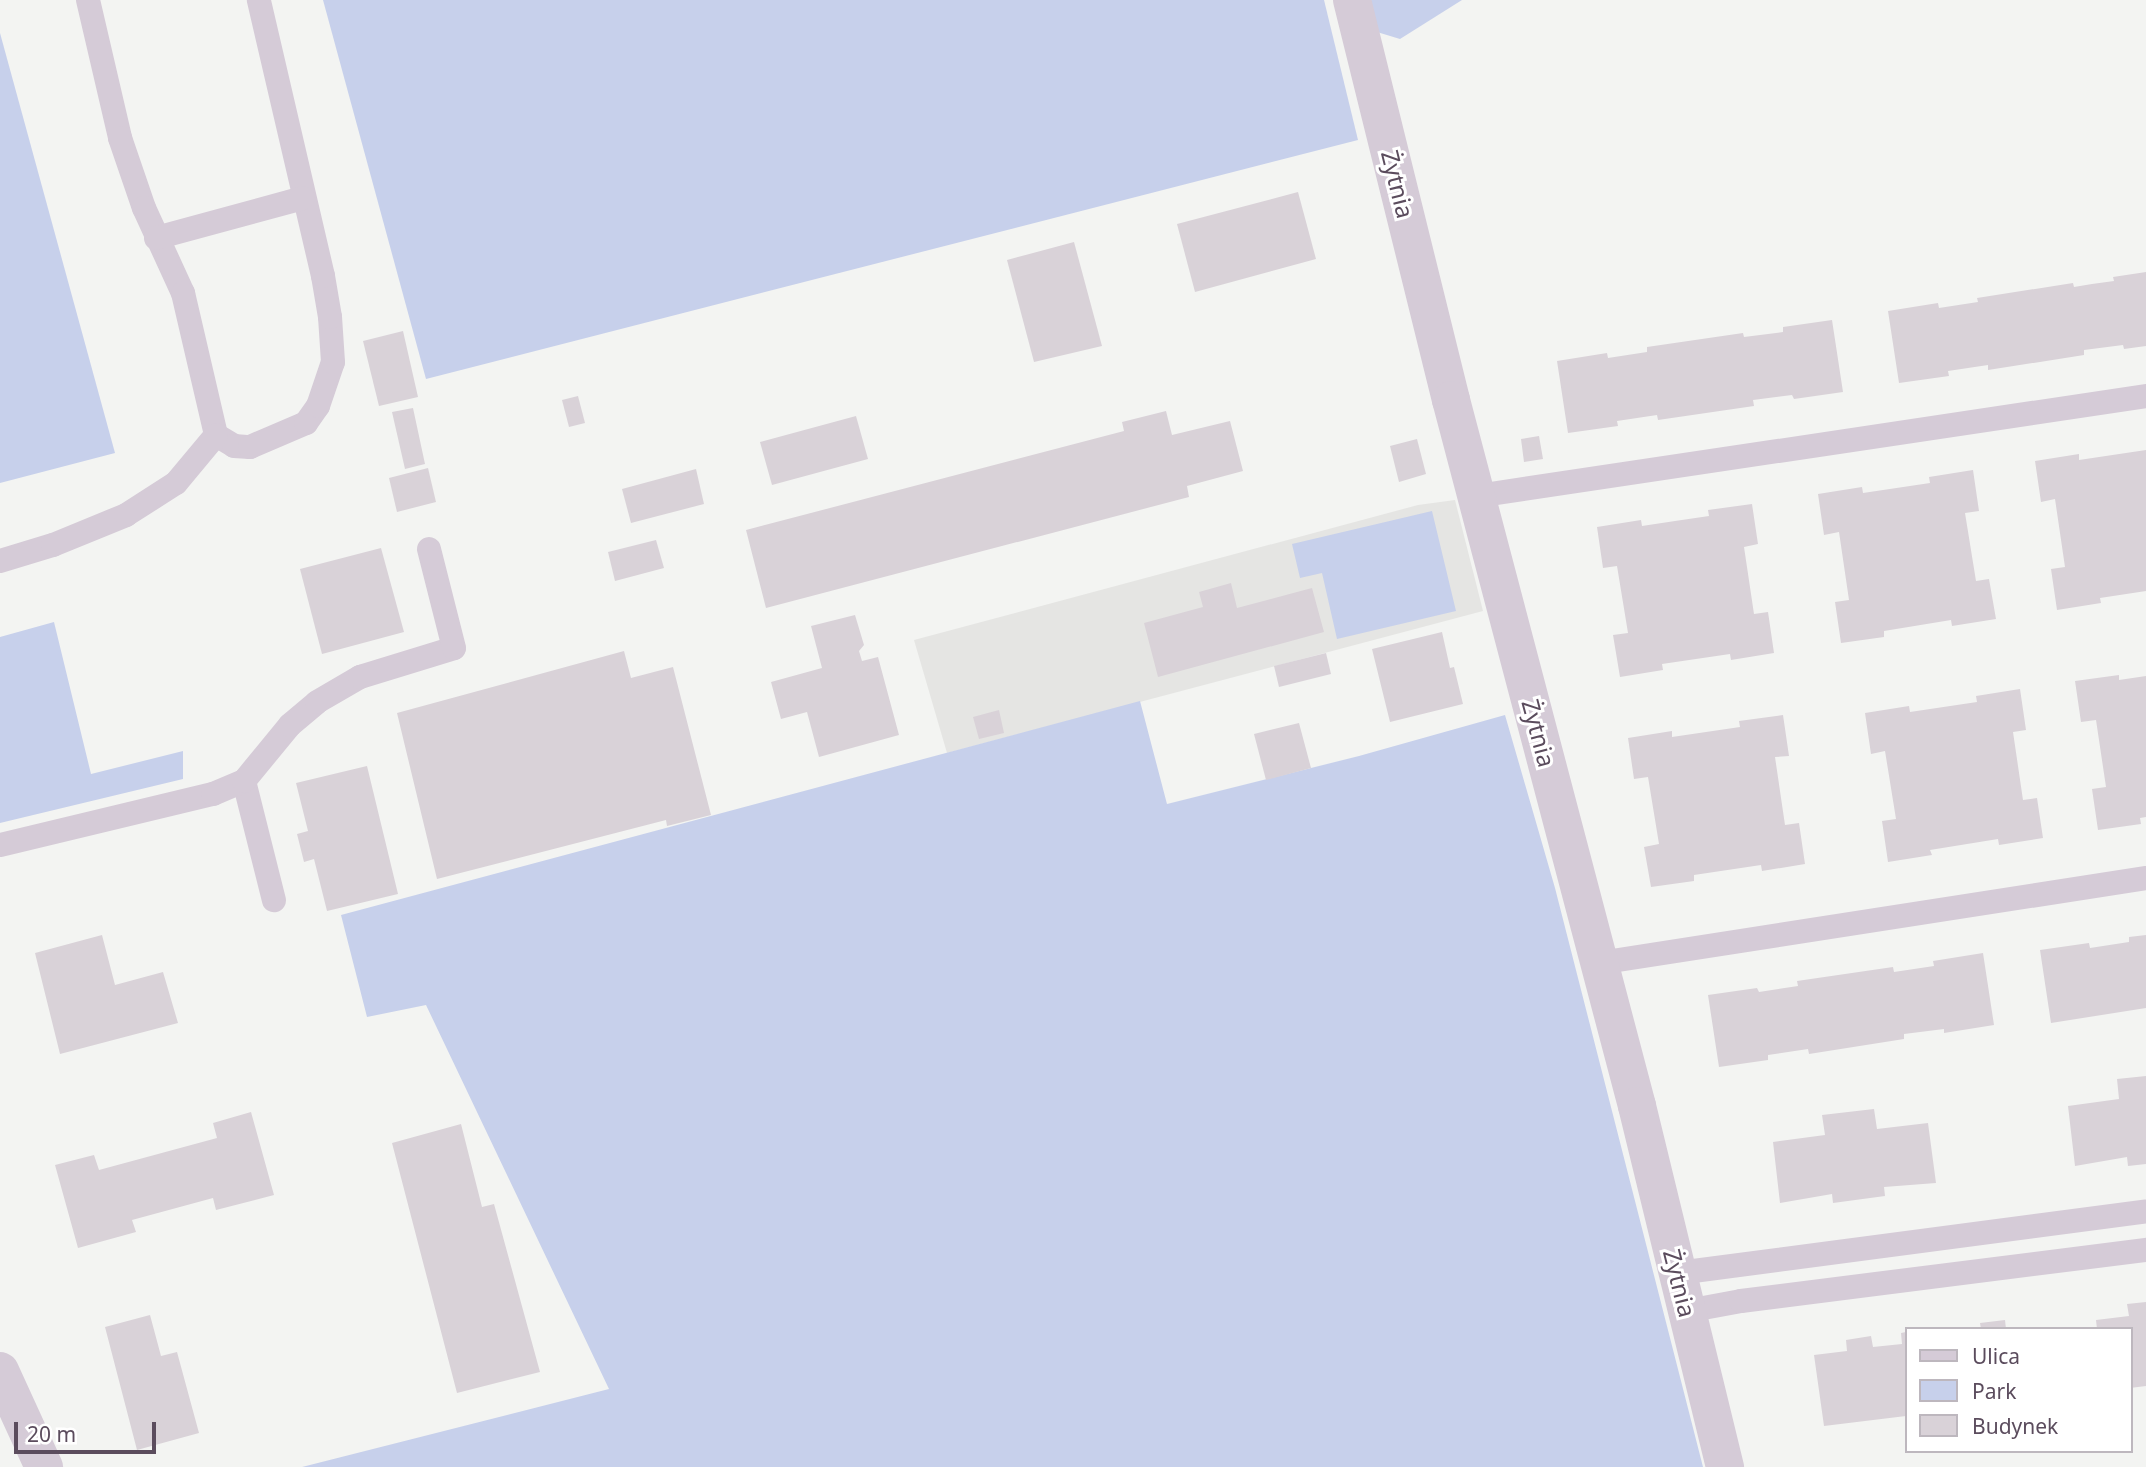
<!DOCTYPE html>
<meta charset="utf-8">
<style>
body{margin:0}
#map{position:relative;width:2146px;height:1467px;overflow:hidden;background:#f3f4f2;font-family:"Noto Sans",sans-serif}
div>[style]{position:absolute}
.education>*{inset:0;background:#e5e5e3}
.green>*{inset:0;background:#c7d0eb}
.building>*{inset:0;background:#d9d2d8}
.service>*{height:24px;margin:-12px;padding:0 12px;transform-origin:12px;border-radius:12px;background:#d5cbd7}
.minor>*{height:38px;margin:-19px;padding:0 19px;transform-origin:19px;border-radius:19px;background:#d5cbd7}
span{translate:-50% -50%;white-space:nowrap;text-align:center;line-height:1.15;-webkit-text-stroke:6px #fff;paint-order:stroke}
.street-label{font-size:24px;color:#5b4c5d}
.legend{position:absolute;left:1905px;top:1327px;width:228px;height:126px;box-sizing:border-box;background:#fff;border:2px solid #bdb7be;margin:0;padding:9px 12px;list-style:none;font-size:21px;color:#5b4c5d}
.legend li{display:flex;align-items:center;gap:14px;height:35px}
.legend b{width:35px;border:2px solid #bdb7be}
.scale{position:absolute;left:14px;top:1422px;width:142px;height:32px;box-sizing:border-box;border:4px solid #5b4c5d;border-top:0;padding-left:9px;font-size:21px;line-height:24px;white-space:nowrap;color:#5b4c5d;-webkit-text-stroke:5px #fff;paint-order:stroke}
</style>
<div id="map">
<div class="education">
<i style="clip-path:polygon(1455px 500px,1483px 611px,947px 753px,914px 640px,1418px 505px)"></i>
</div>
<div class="green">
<i style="clip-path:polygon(323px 0,1324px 0,1358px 140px,426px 379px)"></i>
<i style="clip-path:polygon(1369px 0,1462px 0,1400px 39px,1377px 32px)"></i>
<i style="clip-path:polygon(0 33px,115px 453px,0 483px)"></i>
<i style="clip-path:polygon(1432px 511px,1456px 611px,1337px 639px,1322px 573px,1300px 578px,1292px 544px)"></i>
<i style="clip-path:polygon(54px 622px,91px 774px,183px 751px,183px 779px,0 823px,0 637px)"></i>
<i style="clip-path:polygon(1140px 701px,1167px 804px,1359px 756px,1505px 715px,1555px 888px,1703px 1467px,302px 1467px,609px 1389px,426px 1005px,367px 1017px,341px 915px)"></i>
</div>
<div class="building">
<i style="clip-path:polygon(1298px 192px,1316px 259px,1195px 292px,1177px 224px)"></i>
<i style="clip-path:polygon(1074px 242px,1102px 346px,1034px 362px,1007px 260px)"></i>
<i style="clip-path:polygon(2146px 272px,2146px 346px,2124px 349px,2123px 345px,2084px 350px,2084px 355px,1988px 370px,1988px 365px,1948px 371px,1949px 376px,1899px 383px,1888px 311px,1938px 303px,1939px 308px,1978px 302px,1977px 298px,2073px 283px,2074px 287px,2092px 284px,2114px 281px,2113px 277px)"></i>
<i style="clip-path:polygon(1832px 320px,1843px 392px,1794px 399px,1792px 395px,1753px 400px,1754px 406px,1658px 420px,1657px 415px,1617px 421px,1618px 426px,1568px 433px,1557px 361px,1607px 353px,1608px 358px,1647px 352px,1647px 347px,1743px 333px,1744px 337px,1783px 332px,1783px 327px)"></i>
<i style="clip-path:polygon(403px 331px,418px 397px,379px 406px,363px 341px)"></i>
<i style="clip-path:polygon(578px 396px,585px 423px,569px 427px,562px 400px)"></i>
<i style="clip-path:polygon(413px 408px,425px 464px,405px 469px,392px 412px)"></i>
<i style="clip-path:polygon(1166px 411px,1172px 435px,1230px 421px,1243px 471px,1187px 486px,1189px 497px,766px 608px,746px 530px,1124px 431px,1122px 422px)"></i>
<i style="clip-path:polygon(856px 416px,868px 459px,772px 485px,760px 442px)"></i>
<i style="clip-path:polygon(1539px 436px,1543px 459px,1524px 462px,1521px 439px)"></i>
<i style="clip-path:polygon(1417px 439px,1426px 474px,1399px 482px,1390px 446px)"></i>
<i style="clip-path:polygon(2146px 450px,2146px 591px,2100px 598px,2101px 603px,2057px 610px,2051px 569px,2065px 567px,2055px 499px,2041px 502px,2035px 461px,2079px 454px,2079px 460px)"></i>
<i style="clip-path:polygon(428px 468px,436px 502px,397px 512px,389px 478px)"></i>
<i style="clip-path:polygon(696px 469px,704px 504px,631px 523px,622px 489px)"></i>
<i style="clip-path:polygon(1973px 470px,1979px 511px,1965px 513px,1976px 581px,1989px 579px,1996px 619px,1952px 626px,1951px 620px,1884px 631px,1884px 637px,1841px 643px,1835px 602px,1849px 600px,1839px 532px,1824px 535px,1818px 494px,1862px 487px,1863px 493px,1930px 483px,1929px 477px)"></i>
<i style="clip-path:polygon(1752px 504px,1758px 544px,1744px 547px,1754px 614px,1768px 612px,1774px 653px,1731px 660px,1730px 654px,1662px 664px,1663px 670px,1620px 677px,1613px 635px,1628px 633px,1617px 566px,1603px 568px,1597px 527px,1641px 520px,1642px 526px,1675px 521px,1709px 516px,1708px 510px)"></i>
<i style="clip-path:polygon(656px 540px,664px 568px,615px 581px,608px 552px)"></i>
<i style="clip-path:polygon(381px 548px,404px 632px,322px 654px,300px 569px)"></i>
<i style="clip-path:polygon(1231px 583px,1237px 608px,1312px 588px,1324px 632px,1158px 677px,1144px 623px,1203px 607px,1199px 592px)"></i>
<i style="clip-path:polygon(855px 615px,864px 645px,859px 651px,862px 661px,878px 657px,899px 735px,819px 757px,807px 712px,781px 719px,771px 682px,822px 668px,811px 626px)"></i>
<i style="clip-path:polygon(1442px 632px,1450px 668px,1454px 667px,1463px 704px,1390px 722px,1372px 649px)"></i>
<i style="clip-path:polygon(624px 651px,631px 678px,673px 667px,711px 815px,667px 826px,666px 820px,437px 879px,397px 713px)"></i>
<i style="clip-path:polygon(1326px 653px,1331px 674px,1279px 687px,1274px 666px)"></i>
<i style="clip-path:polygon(2119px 675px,2119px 680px,2146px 676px,2146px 817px,2140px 818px,2141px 824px,2098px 830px,2092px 789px,2106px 787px,2096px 720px,2081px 722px,2075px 681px)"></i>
<i style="clip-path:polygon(2020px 689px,2026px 730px,2013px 732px,2023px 800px,2037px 798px,2043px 838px,1999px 845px,1998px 839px,1930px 850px,1932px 855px,1888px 862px,1882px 821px,1896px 819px,1885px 751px,1871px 754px,1865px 713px,1909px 706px,1910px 712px,1977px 702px,1976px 696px)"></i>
<i style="clip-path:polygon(999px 710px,1004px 733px,979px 739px,973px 717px)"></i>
<i style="clip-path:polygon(1783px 715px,1789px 756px,1775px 757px,1785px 825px,1799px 823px,1805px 864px,1762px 871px,1761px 865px,1694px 875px,1694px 881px,1651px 887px,1644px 847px,1659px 844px,1648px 777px,1634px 779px,1628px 738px,1672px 731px,1672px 737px,1740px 727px,1739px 721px)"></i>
<i style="clip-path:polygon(1299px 723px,1311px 768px,1266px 780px,1254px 734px)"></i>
<i style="clip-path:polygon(367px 766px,398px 894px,327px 911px,314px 859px,304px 862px,297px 834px,308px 831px,296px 783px)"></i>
<i style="clip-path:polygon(102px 935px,115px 985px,163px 972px,178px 1023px,60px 1054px,35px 953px)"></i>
<i style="clip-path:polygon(2146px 935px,2146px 1008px,2051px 1023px,2040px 950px,2089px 943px,2090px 948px,2129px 942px,2129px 937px)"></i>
<i style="clip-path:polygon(1983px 953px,1994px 1025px,1944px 1033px,1944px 1029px,1904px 1034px,1904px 1039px,1809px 1054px,1808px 1049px,1768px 1055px,1768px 1060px,1719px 1067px,1708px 995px,1757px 988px,1759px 992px,1798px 986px,1797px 981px,1893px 967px,1894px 972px,1934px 966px,1933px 961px)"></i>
<i style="clip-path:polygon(2146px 1076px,2146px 1164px,2128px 1166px,2127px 1157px,2075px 1166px,2068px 1106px,2119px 1099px,2117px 1079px)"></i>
<i style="clip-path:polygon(1874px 1109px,1877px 1129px,1928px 1123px,1936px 1183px,1884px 1187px,1885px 1196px,1833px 1203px,1832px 1194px,1780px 1203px,1773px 1142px,1825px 1135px,1822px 1115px)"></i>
<i style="clip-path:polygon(251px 1112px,274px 1195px,216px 1210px,213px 1198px,132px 1220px,136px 1232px,78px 1248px,55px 1165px,94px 1155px,99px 1170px,217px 1138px,213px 1123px)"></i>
<i style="clip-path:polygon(461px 1124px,482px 1207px,494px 1204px,540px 1372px,457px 1393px,392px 1143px)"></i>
<i style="clip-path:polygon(2146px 1302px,2146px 1386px,2130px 1388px,2130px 1329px,2097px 1329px,2096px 1320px,2129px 1316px,2127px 1304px)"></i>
<i style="clip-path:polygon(150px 1315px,161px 1356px,177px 1352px,199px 1433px,137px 1450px,105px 1327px)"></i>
<i style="clip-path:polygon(2005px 1320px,2006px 1329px,1981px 1329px,1980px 1323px)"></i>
<i style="clip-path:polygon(1906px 1332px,1906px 1416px,1824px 1426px,1814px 1355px,1847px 1351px,1846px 1340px,1871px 1336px,1873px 1347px,1902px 1344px,1901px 1333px)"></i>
</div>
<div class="service">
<i style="left:88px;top:0;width:142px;rotate:76.9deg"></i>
<i style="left:120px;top:138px;width:74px;rotate:71.1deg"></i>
<i style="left:144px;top:208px;width:94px;rotate:65.4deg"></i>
<i style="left:183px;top:293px;width:146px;rotate:76.9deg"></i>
<i style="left:216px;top:435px;width:21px;rotate:31deg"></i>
<i style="left:234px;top:446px;width:16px;rotate:4deg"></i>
<i style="left:250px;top:447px;width:61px;rotate:-23.2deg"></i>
<i style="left:306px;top:423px;width:21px;rotate:-55deg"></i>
<i style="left:318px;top:406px;width:46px;rotate:-71.2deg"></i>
<i style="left:333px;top:362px;width:45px;rotate:-93.8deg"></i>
<i style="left:330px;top:317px;width:42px;rotate:-99.7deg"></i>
<i style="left:323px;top:276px;width:283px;rotate:-103.1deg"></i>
<i style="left:156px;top:238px;width:152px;rotate:-15.2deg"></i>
<i style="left:1477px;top:496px;width:676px;rotate:-8.5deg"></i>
<i style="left:0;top:561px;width:55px;rotate:-16.8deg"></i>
<i style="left:53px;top:545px;width:79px;rotate:-22.3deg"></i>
<i style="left:126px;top:515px;width:59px;rotate:-32.6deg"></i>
<i style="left:176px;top:483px;width:62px;rotate:-50.2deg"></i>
<i style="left:244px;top:781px;width:123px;rotate:75.9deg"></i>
<i style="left:0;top:845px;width:219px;rotate:-13.5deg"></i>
<i style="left:213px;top:794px;width:34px;rotate:-23deg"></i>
<i style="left:244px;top:781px;width:72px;rotate:-50.6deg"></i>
<i style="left:290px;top:725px;width:35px;rotate:-40deg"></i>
<i style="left:317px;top:702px;width:50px;rotate:-30.2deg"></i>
<i style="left:360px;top:677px;width:98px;rotate:-17.1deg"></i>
<i style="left:454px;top:648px;width:102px;rotate:-104.2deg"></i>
<i style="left:1599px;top:963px;width:554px;rotate:-8.83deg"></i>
<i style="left:1678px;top:1273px;width:472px;rotate:-7.5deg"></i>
<i style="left:1687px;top:1311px;width:55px;rotate:-10.5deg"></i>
<i style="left:1741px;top:1301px;width:408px;rotate:-7.2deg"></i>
</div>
<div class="minor">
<i style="left:1352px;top:0;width:412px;rotate:76.1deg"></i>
<i style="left:1451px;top:400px;width:730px;rotate:75.24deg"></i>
<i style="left:1637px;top:1106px;width:372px;rotate:76.3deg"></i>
<i style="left:0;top:1371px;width:106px;rotate:65.4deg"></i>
</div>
<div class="street-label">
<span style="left:1398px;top:184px;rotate:76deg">Żytnia</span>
<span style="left:1539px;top:733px;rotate:75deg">Żytnia</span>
<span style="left:1680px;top:1283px;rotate:76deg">Żytnia</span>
</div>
<ul class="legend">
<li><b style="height:9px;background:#d5cbd7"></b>Ulica</li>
<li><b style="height:19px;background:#c7d0eb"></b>Park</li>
<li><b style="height:19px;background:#d9d2d8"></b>Budynek</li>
</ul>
<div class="scale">20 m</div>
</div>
